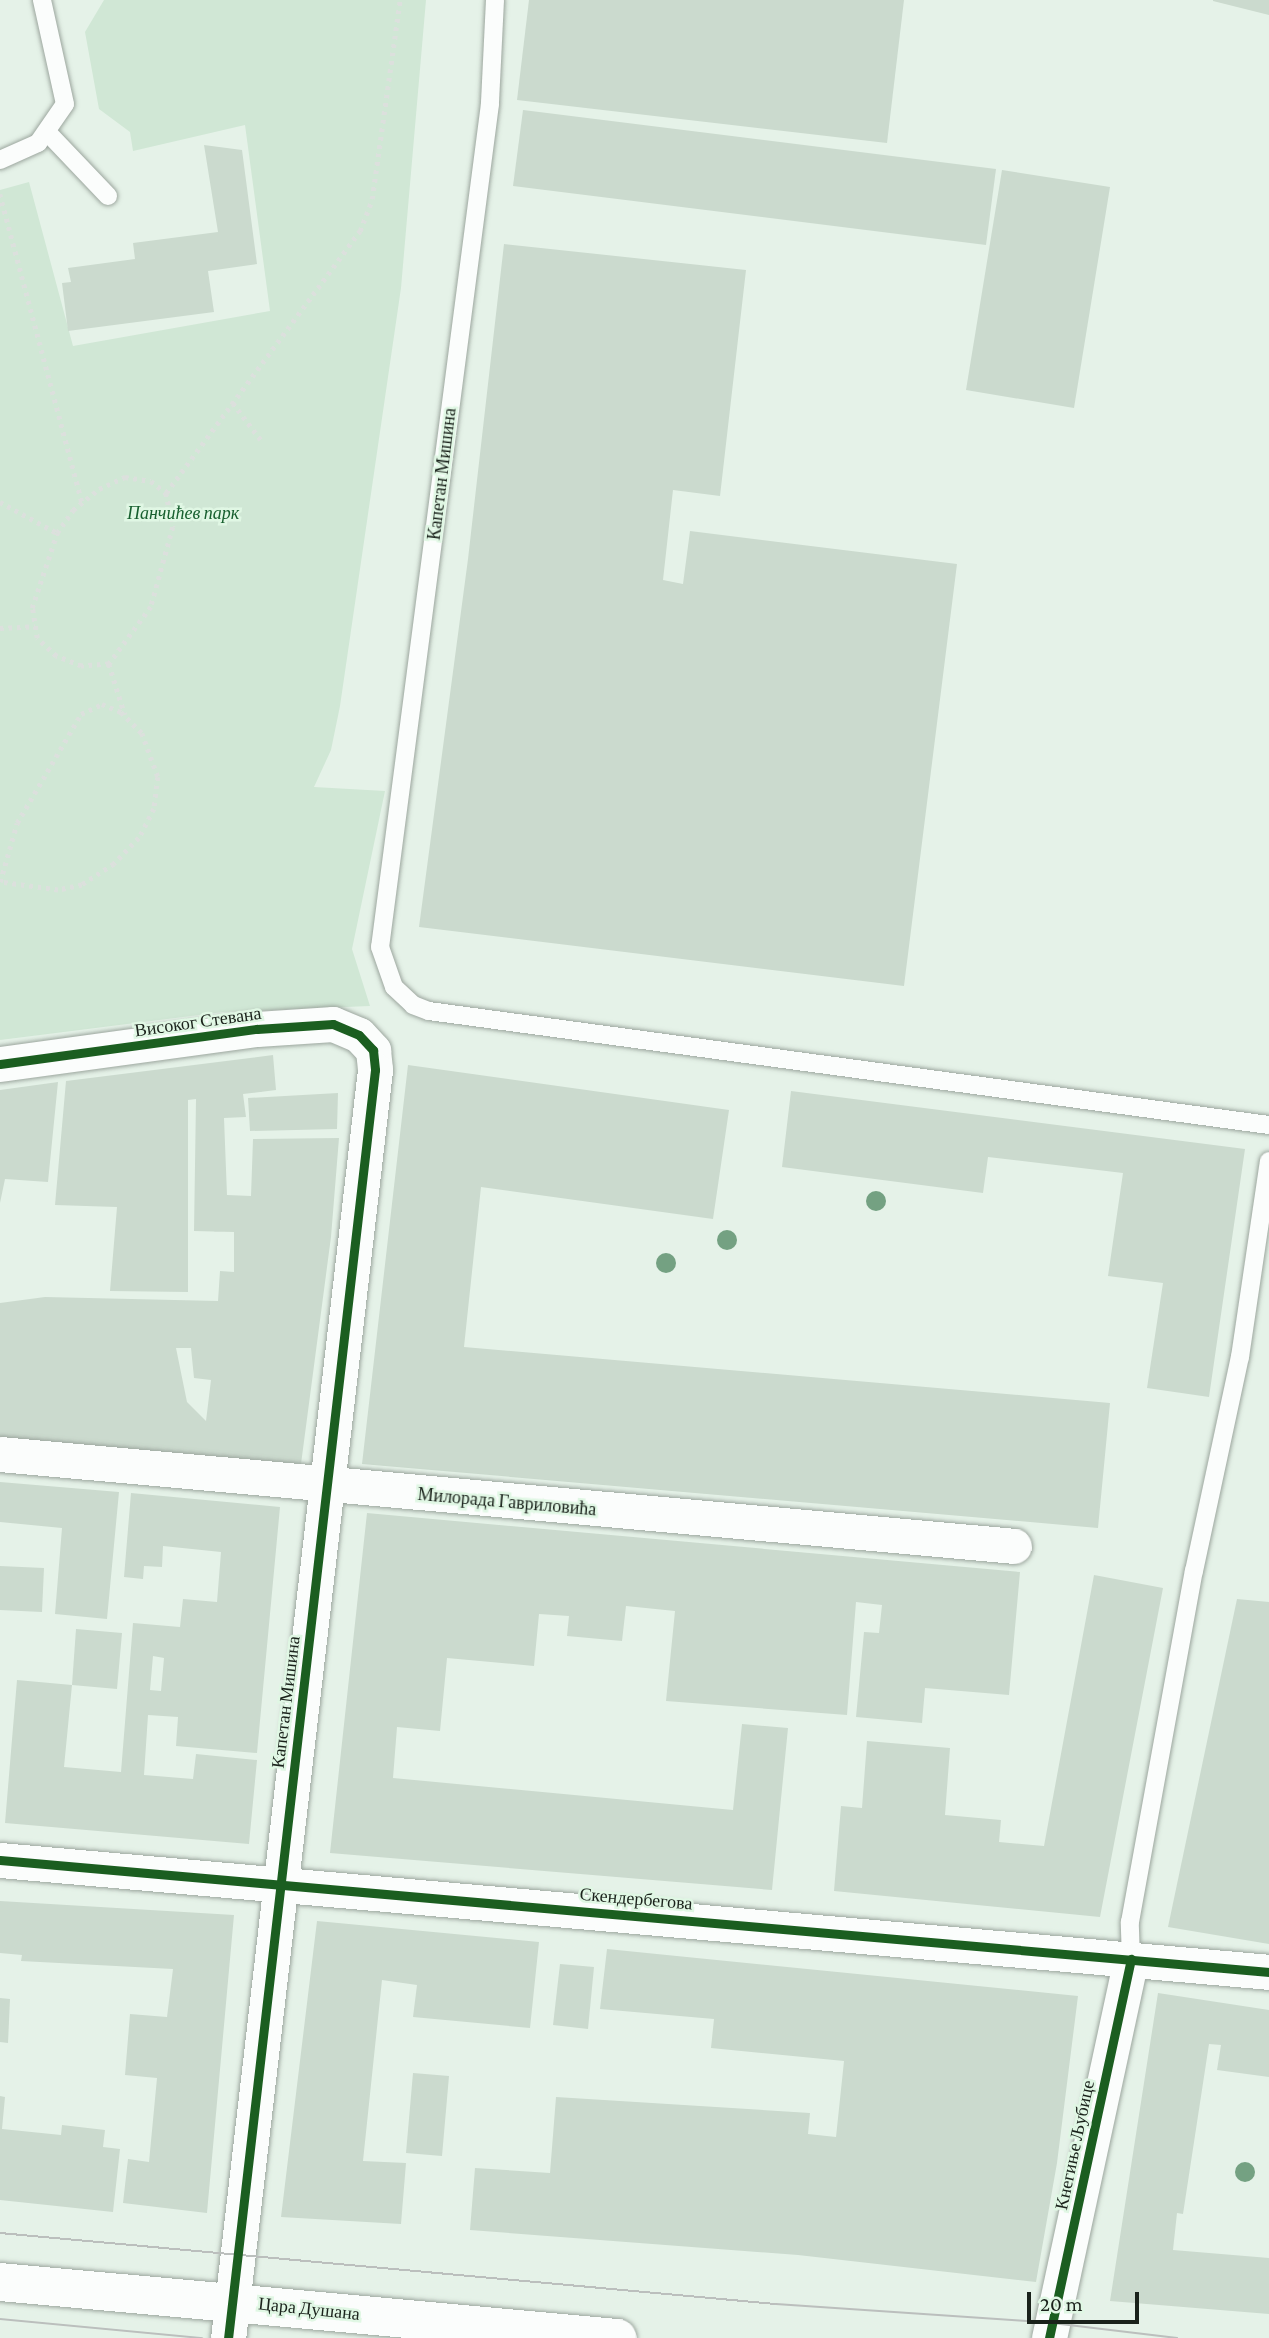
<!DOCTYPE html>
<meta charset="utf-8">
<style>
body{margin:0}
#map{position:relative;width:1269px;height:2338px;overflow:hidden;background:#e5f2e8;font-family:"Crimson Pro",serif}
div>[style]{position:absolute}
.green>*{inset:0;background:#d0e7d5}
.building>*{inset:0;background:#cbdace}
.path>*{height:4.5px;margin-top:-2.25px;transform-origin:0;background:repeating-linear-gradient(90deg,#dce0dd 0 3.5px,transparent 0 8.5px)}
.roads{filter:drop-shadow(0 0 2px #9ca69e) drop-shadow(0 0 2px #9ca69e)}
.lane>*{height:18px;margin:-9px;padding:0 9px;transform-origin:9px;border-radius:9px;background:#fbfdfc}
.street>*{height:35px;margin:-17.5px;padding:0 17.5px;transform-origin:17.5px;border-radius:17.5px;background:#fbfdfc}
.secondary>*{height:38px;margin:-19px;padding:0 19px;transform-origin:19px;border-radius:19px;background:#fbfdfc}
.tram>*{height:2px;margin:-1px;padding:0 1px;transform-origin:1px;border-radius:1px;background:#bbbfbd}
.cycleway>*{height:9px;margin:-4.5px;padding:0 4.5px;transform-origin:4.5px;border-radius:4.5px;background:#1b5e20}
.trees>*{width:20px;height:20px;margin:-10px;border-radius:50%;background:#74a182}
span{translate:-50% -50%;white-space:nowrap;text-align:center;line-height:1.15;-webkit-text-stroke:5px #e0f7e4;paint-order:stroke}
.street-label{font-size:18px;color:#1a221b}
.park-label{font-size:18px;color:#175f2f;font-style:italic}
.scale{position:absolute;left:1027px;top:2292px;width:112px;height:32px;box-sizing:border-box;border:4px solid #1a221b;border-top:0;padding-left:9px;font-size:21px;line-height:24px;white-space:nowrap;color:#1a221b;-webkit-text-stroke:5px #e0f7e4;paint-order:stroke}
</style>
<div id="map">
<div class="green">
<i style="clip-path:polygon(104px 0,426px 0,401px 288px,340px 706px,331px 750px,314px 787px,385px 791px,352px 949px,370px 1006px,223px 1012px,0 1040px,0 190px,29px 182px,73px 346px,270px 311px,245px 125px,133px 151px,130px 132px,99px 109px,85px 32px)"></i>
</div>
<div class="building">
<i style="clip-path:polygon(529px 0,904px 0,887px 143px,517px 100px)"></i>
<i style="clip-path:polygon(1269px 0,1269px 15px,1213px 1px,1213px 0)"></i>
<i style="clip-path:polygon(523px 110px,996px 169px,986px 245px,513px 186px)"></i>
<i style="clip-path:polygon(204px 145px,242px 150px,257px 264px,208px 271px,214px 312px,68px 331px,62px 283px,71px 282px,68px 268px,135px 259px,133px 243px,218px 232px)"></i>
<i style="clip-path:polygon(1002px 170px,1110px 187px,1074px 408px,966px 390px)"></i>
<i style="clip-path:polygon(504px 244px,746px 270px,720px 496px,673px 490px,663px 580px,683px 584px,690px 531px,957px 564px,904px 986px,419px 927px,468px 559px)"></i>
<i style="clip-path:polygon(evenodd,273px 1055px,276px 1090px,243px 1094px,246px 1117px,224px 1118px,227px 1195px,251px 1196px,253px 1139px,339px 1138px,331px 1237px,301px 1464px,0 1437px,0 1303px,45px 1297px,218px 1301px,220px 1271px,234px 1272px,234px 1232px,194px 1231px,196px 1099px,188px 1100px,188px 1292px,110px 1291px,117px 1207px,55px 1205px,66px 1081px,273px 1055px,176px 1348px,191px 1348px,194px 1378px,211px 1380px,206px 1421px,187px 1402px,176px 1348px)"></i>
<i style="clip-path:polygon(408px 1065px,729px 1110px,713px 1219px,481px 1187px,464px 1347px,1110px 1403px,1098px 1528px,362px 1464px)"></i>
<i style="clip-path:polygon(58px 1082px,48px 1182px,5px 1179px,0 1203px,0 1090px)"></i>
<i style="clip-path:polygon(791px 1091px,1245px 1149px,1209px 1397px,1147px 1388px,1163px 1283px,1108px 1276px,1123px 1173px,988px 1157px,983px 1193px,782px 1167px)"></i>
<i style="clip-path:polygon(338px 1093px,337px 1129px,250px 1131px,248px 1098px)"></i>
<i style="clip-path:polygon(0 1482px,119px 1492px,107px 1619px,55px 1614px,62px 1528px,0 1522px)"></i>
<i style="clip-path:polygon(evenodd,131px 1493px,280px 1507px,257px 1753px,176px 1746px,178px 1717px,148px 1715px,144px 1775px,193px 1779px,196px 1754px,257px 1760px,249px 1844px,5px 1823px,17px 1680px,72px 1685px,64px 1767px,121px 1772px,133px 1623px,180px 1627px,183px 1599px,217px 1602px,221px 1552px,163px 1546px,162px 1567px,144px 1566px,143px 1579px,124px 1577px,131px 1493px,153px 1656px,164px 1658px,161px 1691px,150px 1690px,153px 1656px)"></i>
<i style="clip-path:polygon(367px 1513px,1020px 1572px,1009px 1695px,925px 1688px,922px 1723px,856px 1717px,864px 1632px,879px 1633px,882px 1605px,856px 1602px,847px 1715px,666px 1701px,675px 1611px,626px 1606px,622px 1641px,567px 1636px,569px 1616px,539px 1614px,534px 1666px,447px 1658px,440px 1731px,397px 1727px,393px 1778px,733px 1810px,742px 1724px,788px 1728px,772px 1890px,330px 1853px)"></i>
<i style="clip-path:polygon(0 1566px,44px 1568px,42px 1612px,0 1610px)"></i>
<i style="clip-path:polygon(1094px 1575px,1163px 1588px,1100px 1917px,834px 1891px,841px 1806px,862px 1808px,867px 1741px,950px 1748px,945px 1815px,1001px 1820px,999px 1842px,1044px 1846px)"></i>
<i style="clip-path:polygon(1237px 1599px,1269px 1602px,1269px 1944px,1168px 1927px)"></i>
<i style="clip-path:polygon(76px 1629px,122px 1633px,117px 1689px,72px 1685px)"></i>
<i style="clip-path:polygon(0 1901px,234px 1915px,207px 2213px,123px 2203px,128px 2159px,149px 2162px,157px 2078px,125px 2075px,130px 2014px,167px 2017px,173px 1969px,21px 1961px,22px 1955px,0 1953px)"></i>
<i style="clip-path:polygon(317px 1921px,539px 1942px,530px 2028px,413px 2017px,417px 1985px,382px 1980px,363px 2161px,406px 2163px,401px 2224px,281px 2217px)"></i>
<i style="clip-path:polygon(607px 1949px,1078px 1996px,1057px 2163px,1036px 2282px,798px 2255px,470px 2230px,475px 2168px,550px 2173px,556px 2097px,810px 2113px,808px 2134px,836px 2137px,844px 2061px,711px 2048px,714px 2019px,600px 2009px)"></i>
<i style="clip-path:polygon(560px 1964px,594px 1967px,588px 2029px,553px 2025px)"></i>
<i style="clip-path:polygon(1158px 1993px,1269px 2010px,1269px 2077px,1217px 2070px,1221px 2045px,1209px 2044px,1183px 2214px,1177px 2213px,1173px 2250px,1269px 2258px,1269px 2314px,1110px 2301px)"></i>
<i style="clip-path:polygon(0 1998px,10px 1999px,8px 2043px,0 2042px)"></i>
<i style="clip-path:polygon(413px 2073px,449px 2076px,442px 2156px,406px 2153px)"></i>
<i style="clip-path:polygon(0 2096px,5px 2097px,2px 2129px,61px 2135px,62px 2125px,105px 2130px,103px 2147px,120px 2149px,113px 2212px,0 2200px)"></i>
</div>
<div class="path">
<i style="left:0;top:194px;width:319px;rotate:75.1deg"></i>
<i style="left:233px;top:403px;width:46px;rotate:52.9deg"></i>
<i style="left:166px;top:493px;width:326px;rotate:-53.5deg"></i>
<i style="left:360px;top:231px;width:34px;rotate:-69deg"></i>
<i style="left:372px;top:199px;width:201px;rotate:-82deg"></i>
<i style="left:0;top:502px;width:65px;rotate:28.5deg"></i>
<i style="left:0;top:628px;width:35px;rotate:-3deg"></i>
<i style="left:109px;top:664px;width:28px;rotate:176deg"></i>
<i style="left:81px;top:666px;width:27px;rotate:-158deg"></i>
<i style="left:56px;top:656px;width:26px;rotate:-137deg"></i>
<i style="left:37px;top:638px;width:30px;rotate:-99deg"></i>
<i style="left:32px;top:608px;width:79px;rotate:-71.6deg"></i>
<i style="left:57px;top:533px;width:28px;rotate:-55deg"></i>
<i style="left:73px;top:510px;width:33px;rotate:-39deg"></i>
<i style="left:99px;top:489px;width:29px;rotate:-25deg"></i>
<i style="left:125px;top:477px;width:26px;rotate:9deg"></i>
<i style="left:151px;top:481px;width:19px;rotate:39deg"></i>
<i style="left:166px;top:493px;width:35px;rotate:78deg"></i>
<i style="left:173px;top:527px;width:83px;rotate:105.4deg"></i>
<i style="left:151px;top:607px;width:71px;rotate:126.4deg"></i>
<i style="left:109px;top:664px;width:53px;rotate:72.6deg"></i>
<i style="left:0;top:882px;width:61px;rotate:-73.9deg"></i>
<i style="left:17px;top:823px;width:126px;rotate:-59.6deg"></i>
<i style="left:81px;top:714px;width:23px;rotate:-25deg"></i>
<i style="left:102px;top:704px;width:21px;rotate:23deg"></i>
<i style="left:121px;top:712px;width:30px;rotate:45deg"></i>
<i style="left:142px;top:733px;width:47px;rotate:70deg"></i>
<i style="left:158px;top:777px;width:32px;rotate:97deg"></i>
<i style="left:154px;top:809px;width:33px;rotate:117deg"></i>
<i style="left:139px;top:838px;width:36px;rotate:134deg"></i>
<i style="left:114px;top:864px;width:38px;rotate:147deg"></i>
<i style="left:82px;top:885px;width:25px;rotate:168deg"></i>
<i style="left:58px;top:890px;width:59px;rotate:-172.1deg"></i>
</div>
<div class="roads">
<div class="lane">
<i style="left:495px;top:0;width:104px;rotate:92.8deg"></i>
<i style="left:490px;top:104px;width:850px;rotate:97.43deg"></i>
<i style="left:380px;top:947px;width:42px;rotate:70.7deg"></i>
<i style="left:394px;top:987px;width:26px;rotate:43deg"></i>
<i style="left:413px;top:1005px;width:17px;rotate:21deg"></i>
<i style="left:429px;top:1011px;width:848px;rotate:7.73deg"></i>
<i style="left:48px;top:133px;width:87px;rotate:46.4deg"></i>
<i style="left:0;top:160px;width:42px;rotate:-24.1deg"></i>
<i style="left:38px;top:143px;width:47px;rotate:-55.3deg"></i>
<i style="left:65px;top:104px;width:107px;rotate:-102.5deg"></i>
<i style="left:1131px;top:1959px;width:37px;rotate:-92deg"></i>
<i style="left:1130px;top:1922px;width:357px;rotate:-79.7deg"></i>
<i style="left:1194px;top:1571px;width:219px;rotate:-77.9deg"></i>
<i style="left:1240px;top:1357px;width:198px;rotate:-81.6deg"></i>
</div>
<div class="street">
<i style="left:0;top:1064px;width:259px;rotate:-7.8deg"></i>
<i style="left:257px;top:1029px;width:76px;rotate:-3.8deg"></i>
<i style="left:333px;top:1024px;width:28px;rotate:23deg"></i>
<i style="left:359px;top:1035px;width:21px;rotate:47deg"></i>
<i style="left:373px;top:1050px;width:20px;rotate:84deg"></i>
<i style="left:375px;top:1070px;width:1276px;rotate:96.61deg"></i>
<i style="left:0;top:1454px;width:1018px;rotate:5.18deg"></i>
<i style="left:0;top:1860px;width:1274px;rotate:5.04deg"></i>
<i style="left:1049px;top:2338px;width:388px;rotate:-77.8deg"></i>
</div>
<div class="secondary">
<i style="left:0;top:2282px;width:620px;rotate:5.19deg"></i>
</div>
</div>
<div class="tram">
<i style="left:0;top:2233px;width:779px;rotate:5.23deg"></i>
<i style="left:776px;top:2304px;width:277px;rotate:3.9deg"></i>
<i style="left:1052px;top:2323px;width:126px;rotate:6.8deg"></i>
<i style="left:0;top:2319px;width:203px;rotate:5.4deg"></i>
</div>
<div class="cycleway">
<i style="left:0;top:1064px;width:259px;rotate:-7.8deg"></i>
<i style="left:257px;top:1029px;width:76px;rotate:-3.8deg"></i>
<i style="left:333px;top:1024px;width:28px;rotate:23deg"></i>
<i style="left:359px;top:1035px;width:21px;rotate:47deg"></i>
<i style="left:373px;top:1050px;width:20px;rotate:84deg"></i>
<i style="left:375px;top:1070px;width:1276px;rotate:96.61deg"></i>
<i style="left:0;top:1860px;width:1274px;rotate:5.04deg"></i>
<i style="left:1049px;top:2338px;width:388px;rotate:-77.8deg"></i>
</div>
<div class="trees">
<i style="left:876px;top:1201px"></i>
<i style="left:727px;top:1240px"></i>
<i style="left:666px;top:1263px"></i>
<i style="left:1245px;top:2172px"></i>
</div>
<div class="street-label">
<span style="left:442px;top:474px;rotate:-83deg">Капетан Мишина</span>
<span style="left:198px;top:1022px;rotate:-8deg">Високог Стевана</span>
<span style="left:507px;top:1502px;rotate:5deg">Милорада Гавриловића</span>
<span style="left:286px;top:1702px;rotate:-83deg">Капетан Мишина</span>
<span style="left:636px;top:1899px;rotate:5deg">Скендербегова</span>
<span style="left:1075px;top:2145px;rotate:-78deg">Кнегиње Љубице</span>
<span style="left:309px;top:2309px;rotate:6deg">Цара Душана</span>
</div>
<div class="park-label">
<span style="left:183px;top:513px">Панчићев парк</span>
</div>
<div class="scale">20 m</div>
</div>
